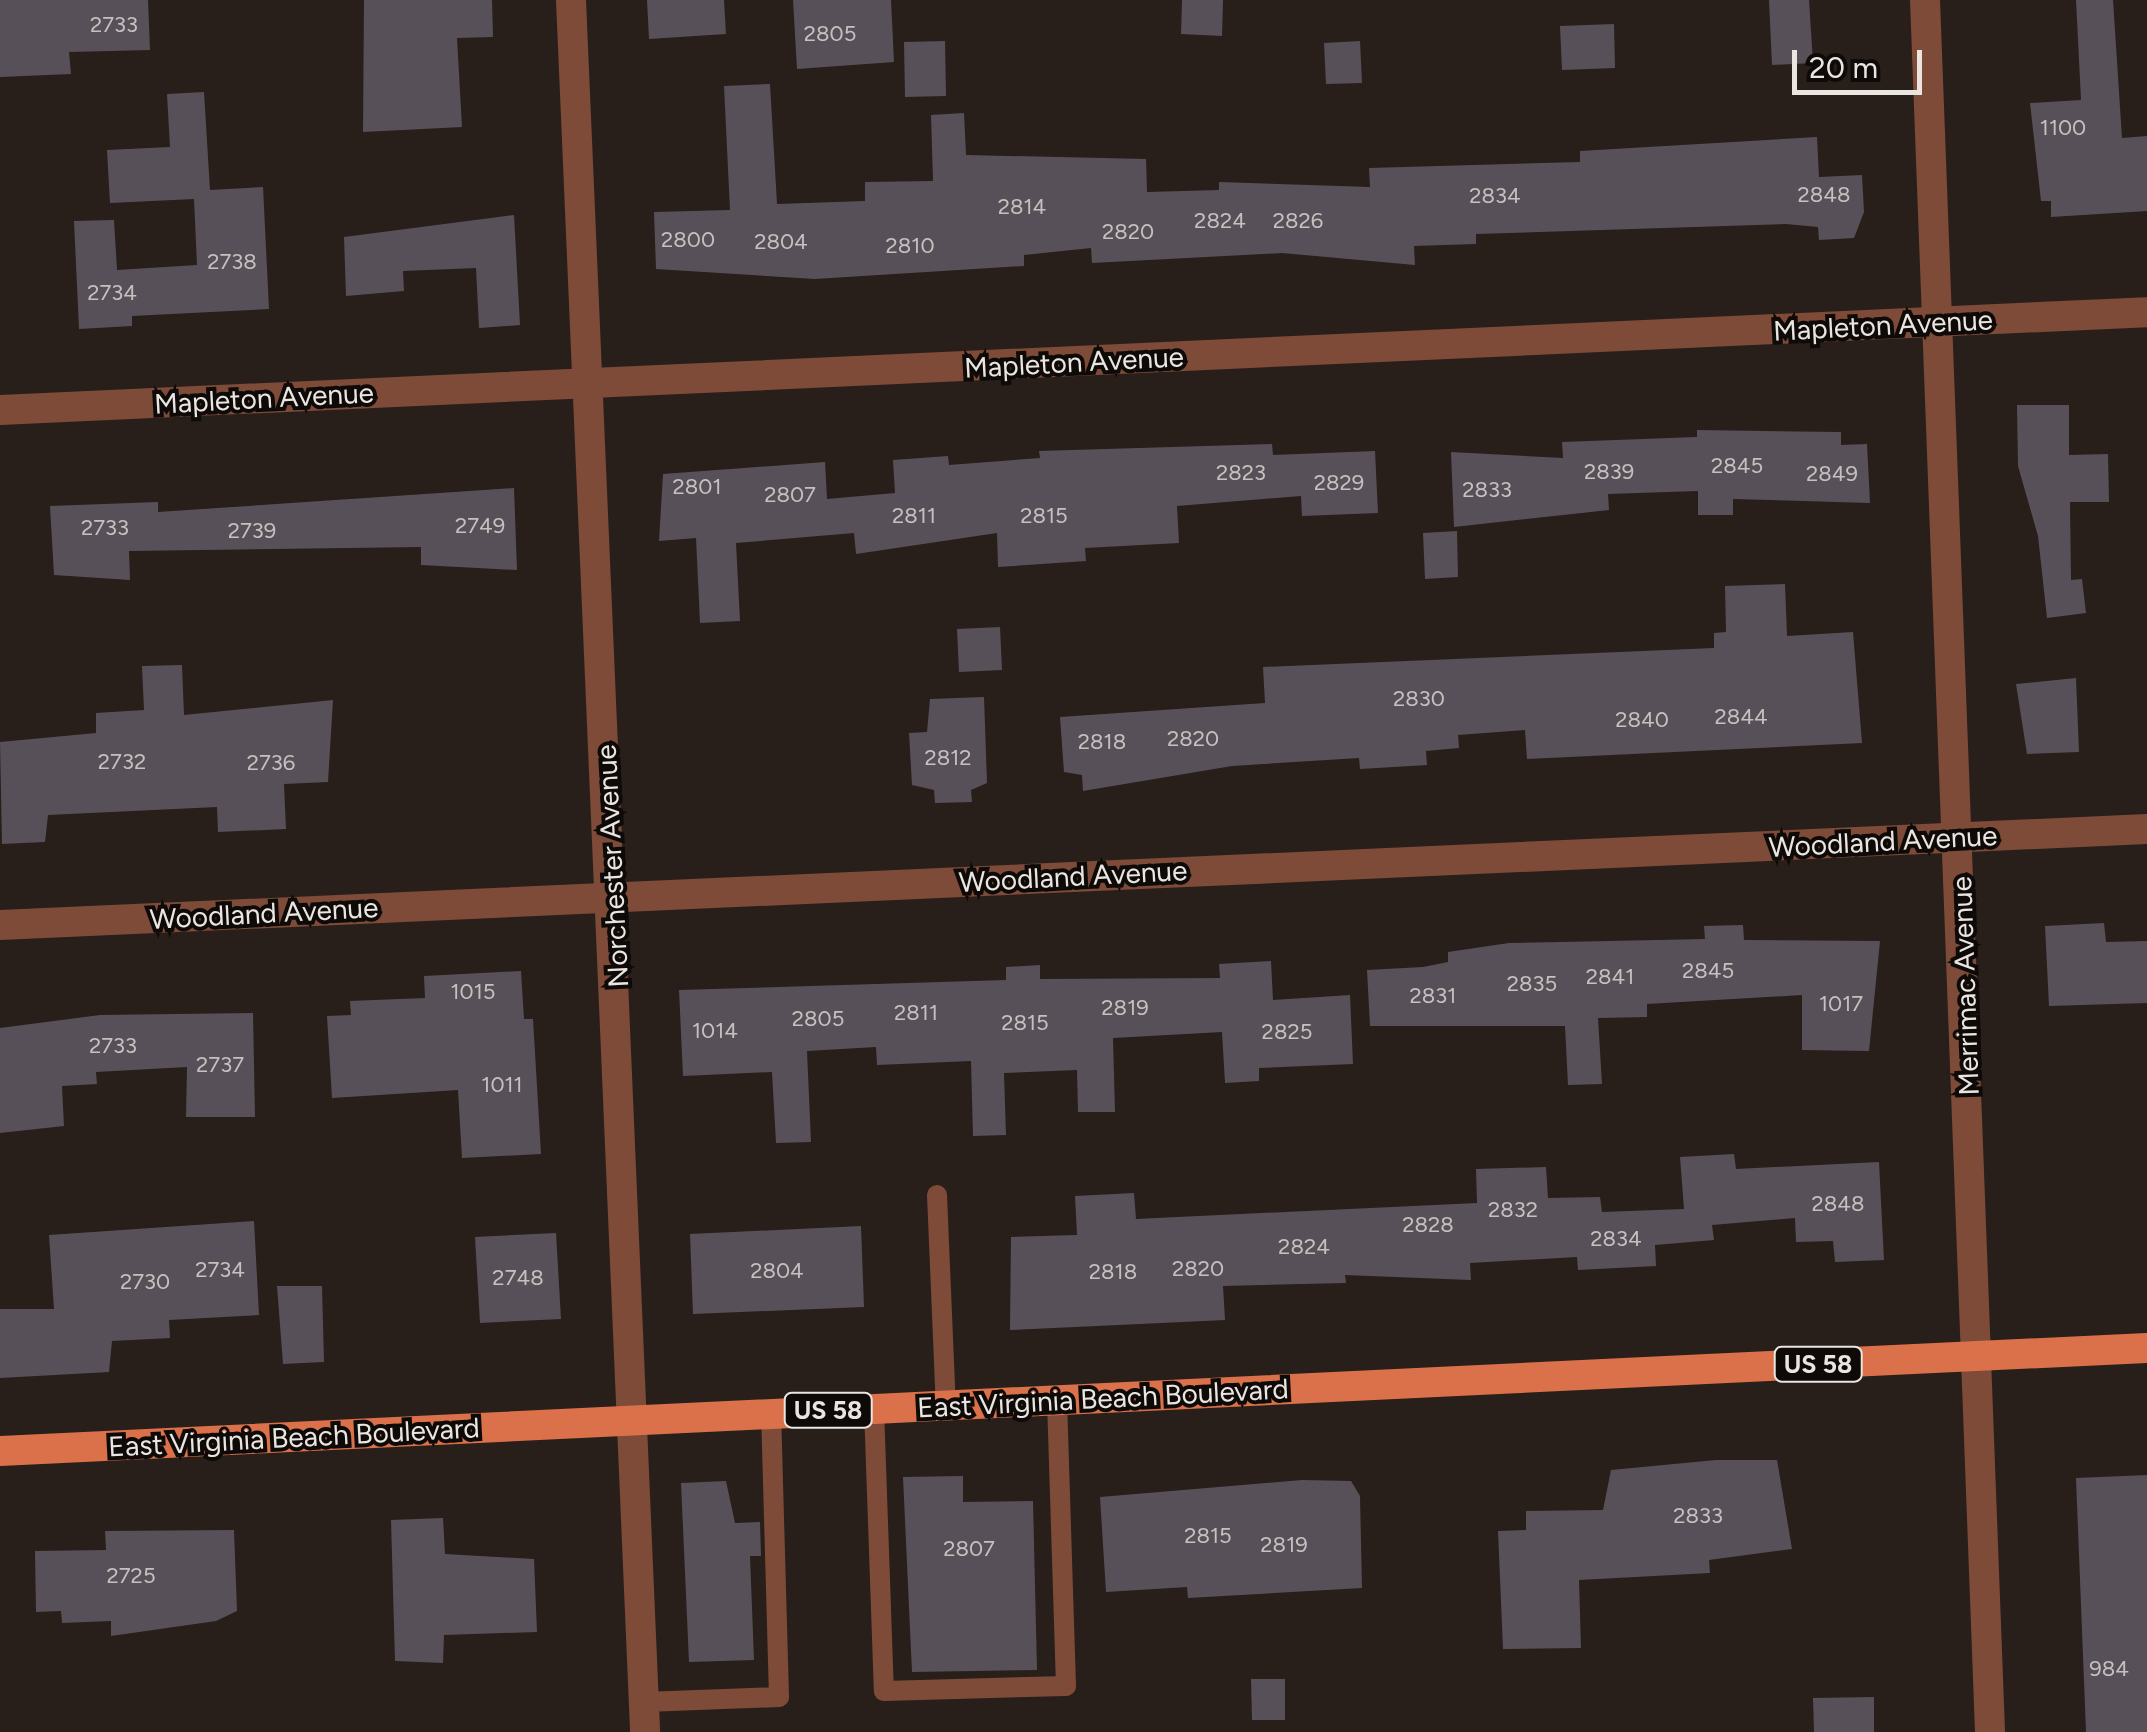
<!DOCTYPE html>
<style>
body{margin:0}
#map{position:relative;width:2147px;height:1732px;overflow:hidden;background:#281f1a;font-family:Figtree,sans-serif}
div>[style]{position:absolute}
.building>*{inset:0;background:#585058}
.lane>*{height:20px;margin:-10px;padding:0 10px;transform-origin:10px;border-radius:10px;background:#7e4b39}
.street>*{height:30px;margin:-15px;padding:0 15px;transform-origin:15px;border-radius:15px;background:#7e4b39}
.primary>*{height:30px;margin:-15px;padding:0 15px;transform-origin:15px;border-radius:15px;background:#db714a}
span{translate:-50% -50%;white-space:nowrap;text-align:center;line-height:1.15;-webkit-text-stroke:8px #0e0a08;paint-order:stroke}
.number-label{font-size:22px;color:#c6c0bf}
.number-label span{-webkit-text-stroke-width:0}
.shield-label span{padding:2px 8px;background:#0e0a08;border:2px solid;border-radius:8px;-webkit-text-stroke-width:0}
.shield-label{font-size:25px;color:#ebe5e1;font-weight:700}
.street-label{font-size:28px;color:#ebe5e1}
.scale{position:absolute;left:1792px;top:50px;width:130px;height:45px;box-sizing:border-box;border:5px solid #ebe5e1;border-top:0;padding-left:12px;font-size:30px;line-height:35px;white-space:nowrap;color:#ebe5e1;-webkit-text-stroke:8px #0e0a08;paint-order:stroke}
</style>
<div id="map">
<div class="building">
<i style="clip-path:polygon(0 0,148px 0,150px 50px,69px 52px,71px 74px,0 77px)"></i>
<i style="clip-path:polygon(364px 0,492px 0,493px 37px,457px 38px,462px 127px,363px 132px)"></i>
<i style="clip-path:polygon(647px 0,724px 0,726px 34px,649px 39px)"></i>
<i style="clip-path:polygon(793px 0,891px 0,894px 62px,797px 69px)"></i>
<i style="clip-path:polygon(1182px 0,1223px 0,1222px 36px,1181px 34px)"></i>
<i style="clip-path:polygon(1769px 0,1809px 0,1813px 63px,1772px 65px)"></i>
<i style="clip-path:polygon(2076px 0,2113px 0,2122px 138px,2147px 136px,2147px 211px,2051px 217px,2051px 201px,2041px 201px,2030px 103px,2081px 100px)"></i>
<i style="clip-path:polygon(1614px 24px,1615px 68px,1562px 70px,1560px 26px)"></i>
<i style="clip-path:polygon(945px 41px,946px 96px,905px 97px,904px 42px)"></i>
<i style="clip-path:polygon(1360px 41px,1362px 83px,1326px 84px,1324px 43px)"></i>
<i style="clip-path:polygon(770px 84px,777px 204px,865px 201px,865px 182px,933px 181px,931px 115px,964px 113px,966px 155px,1146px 159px,1147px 192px,1219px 190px,1219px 182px,1370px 187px,1369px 168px,1580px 162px,1580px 151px,1817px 137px,1819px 177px,1862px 175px,1864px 212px,1854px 238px,1819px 240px,1818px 227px,1786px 224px,1476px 234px,1476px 244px,1414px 246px,1415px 265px,1282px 253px,1092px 263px,1091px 248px,1024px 255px,1024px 266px,815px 279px,656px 269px,654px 212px,730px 210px,724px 86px)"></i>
<i style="clip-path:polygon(204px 92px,210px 190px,263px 187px,269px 309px,132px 316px,132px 326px,79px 329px,74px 221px,114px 220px,117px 270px,197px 265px,194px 199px,110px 203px,107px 150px,170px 147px,167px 94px)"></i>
<i style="clip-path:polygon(514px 215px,520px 325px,479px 328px,476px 268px,403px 271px,404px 291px,346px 296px,344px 237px)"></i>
<i style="clip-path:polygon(2017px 405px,2069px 405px,2069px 455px,2108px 454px,2109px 502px,2070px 502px,2071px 580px,2082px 579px,2086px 613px,2047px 618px,2038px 536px,2018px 466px)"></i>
<i style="clip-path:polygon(1697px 430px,1841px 432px,1841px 445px,1867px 444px,1870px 503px,1733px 499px,1733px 515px,1698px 515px,1698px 491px,1608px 494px,1609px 510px,1454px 527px,1451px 452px,1563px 458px,1562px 442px,1697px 437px)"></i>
<i style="clip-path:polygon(1272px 444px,1273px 455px,1375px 451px,1378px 513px,1302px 516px,1301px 496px,1177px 506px,1179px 543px,1085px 548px,1086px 561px,998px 567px,997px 533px,856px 554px,854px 533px,736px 543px,740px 621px,700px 623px,696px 538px,659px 541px,663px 474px,825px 462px,827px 499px,895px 493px,893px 460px,948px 456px,949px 465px,1040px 458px,1039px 451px)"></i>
<i style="clip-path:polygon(514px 488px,517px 570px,421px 565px,421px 547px,129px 551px,130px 580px,54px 575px,50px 506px,158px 502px,158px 512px)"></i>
<i style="clip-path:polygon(1457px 531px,1458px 577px,1425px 579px,1423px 533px)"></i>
<i style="clip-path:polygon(1785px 584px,1787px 636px,1853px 632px,1862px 743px,1527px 759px,1525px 730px,1458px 735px,1459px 748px,1426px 751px,1427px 765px,1360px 769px,1359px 758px,1232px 766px,1083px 791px,1082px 775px,1064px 772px,1060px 717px,1265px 703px,1263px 667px,1714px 648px,1714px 633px,1726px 632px,1725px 586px)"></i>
<i style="clip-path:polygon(1000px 627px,1002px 670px,959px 672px,957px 629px)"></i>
<i style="clip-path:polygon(182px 665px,184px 715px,333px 700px,328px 782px,284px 784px,286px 829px,218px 832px,217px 807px,48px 815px,45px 842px,2px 844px,0 742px,96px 733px,96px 713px,144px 710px,142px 666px)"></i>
<i style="clip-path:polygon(2076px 678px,2079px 752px,2027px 754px,2016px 684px)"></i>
<i style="clip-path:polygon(984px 697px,987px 783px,971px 790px,972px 802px,935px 803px,934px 790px,912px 785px,909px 733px,927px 732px,930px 699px)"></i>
<i style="clip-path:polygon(2104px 923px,2106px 942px,2147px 941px,2147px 1003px,2049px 1006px,2045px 926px)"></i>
<i style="clip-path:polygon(1743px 925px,1744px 940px,1880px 941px,1869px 1051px,1802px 1050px,1802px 995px,1647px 1004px,1647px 1017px,1598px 1018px,1602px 1084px,1568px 1085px,1565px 1026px,1370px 1026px,1367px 970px,1423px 967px,1448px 962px,1448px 952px,1509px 943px,1705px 939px,1704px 926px)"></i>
<i style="clip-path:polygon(1271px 961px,1273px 1000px,1350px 995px,1353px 1064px,1259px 1068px,1259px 1081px,1225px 1083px,1222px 1032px,1113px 1038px,1115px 1112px,1078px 1112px,1077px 1070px,1004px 1073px,1006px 1135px,973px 1136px,971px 1061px,877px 1065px,876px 1047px,807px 1051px,811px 1142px,776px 1143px,772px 1072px,683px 1076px,679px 990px,1006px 980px,1006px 967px,1040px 965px,1040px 979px,1220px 978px,1219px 964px)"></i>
<i style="clip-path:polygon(521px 971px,524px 1019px,533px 1019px,541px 1154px,462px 1158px,458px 1090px,332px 1098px,327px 1016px,351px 1015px,350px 1001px,425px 998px,424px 976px)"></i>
<i style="clip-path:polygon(253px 1013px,255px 1117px,186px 1117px,187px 1067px,96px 1072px,97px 1084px,62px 1086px,64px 1126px,0 1133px,0 1028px,100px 1015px)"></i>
<i style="clip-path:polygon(1734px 1154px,1736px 1169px,1879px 1162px,1884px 1260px,1835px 1262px,1833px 1241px,1796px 1242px,1795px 1218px,1712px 1225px,1714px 1240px,1655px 1245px,1656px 1266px,1578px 1270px,1577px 1257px,1470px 1263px,1471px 1280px,1345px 1275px,1346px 1283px,1223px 1286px,1225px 1320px,1010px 1330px,1011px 1237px,1077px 1235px,1075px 1196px,1134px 1193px,1136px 1219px,1477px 1203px,1476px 1169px,1546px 1167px,1548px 1198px,1600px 1197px,1602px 1212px,1684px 1209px,1680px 1157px)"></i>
<i style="clip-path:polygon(254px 1221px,259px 1315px,169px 1320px,170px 1338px,112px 1341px,109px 1372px,0 1378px,0 1309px,54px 1309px,49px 1235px)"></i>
<i style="clip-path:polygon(861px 1226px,864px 1307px,693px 1314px,690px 1234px)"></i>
<i style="clip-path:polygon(556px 1233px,561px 1319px,480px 1323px,475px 1237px)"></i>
<i style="clip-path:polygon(277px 1286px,322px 1286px,324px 1362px,283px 1364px)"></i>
<i style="clip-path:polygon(1716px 1460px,1777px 1460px,1792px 1549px,1709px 1560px,1710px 1573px,1579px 1580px,1581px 1648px,1503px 1649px,1498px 1531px,1526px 1530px,1526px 1511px,1603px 1510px,1611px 1470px)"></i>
<i style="clip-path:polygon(2147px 1475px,2147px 1732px,2086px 1732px,2076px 1478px)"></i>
<i style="clip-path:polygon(963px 1476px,963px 1502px,1033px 1501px,1037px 1670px,912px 1672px,903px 1477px)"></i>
<i style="clip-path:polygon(1302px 1480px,1351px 1481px,1360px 1496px,1362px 1588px,1188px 1598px,1187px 1587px,1106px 1592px,1100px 1497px)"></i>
<i style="clip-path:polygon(726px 1481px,735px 1523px,760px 1522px,761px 1556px,750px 1556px,754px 1660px,689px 1662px,681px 1483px)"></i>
<i style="clip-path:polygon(443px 1518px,445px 1554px,534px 1559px,537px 1632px,444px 1635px,443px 1663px,395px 1661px,391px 1520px)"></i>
<i style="clip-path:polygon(234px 1530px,237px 1611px,216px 1621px,111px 1636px,111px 1621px,62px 1623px,61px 1611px,36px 1612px,35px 1551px,106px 1550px,105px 1531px)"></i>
<i style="clip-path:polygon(1251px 1679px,1285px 1679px,1285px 1720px,1252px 1720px)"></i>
<i style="clip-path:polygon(1874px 1697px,1874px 1732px,1814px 1732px,1813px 1698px)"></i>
</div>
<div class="lane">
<i style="left:937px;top:1195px;width:211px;rotate:87.6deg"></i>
<i style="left:874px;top:1408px;width:283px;rotate:88deg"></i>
<i style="left:884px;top:1691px;width:182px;rotate:-1.6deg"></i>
<i style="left:1066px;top:1686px;width:286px;rotate:-91.8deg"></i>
<i style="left:644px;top:1702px;width:135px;rotate:-2.1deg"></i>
<i style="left:779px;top:1697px;width:284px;rotate:-91.6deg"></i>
</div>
<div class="street">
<i style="left:571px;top:0;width:1734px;rotate:87.55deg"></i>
<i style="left:1925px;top:0;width:1733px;rotate:87.85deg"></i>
<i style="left:0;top:410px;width:2149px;rotate:-2.61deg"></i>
<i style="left:0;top:925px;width:2149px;rotate:-2.56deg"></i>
</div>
<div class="primary">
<i style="left:0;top:1451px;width:2149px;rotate:-2.75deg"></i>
</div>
<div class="number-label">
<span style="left:114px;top:25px">2733</span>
<span style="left:830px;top:34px">2805</span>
<span style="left:2063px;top:128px">1100</span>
<span style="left:1824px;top:195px">2848</span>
<span style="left:1495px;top:196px">2834</span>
<span style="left:1022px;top:207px">2814</span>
<span style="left:1220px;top:221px">2824</span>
<span style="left:1298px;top:221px">2826</span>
<span style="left:1128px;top:232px">2820</span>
<span style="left:688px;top:240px">2800</span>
<span style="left:781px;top:242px">2804</span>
<span style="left:910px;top:246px">2810</span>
<span style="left:232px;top:262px">2738</span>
<span style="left:112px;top:293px">2734</span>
<span style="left:1737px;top:466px">2845</span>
<span style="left:1609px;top:472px">2839</span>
<span style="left:1241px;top:473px">2823</span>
<span style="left:1832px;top:474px">2849</span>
<span style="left:1339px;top:483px">2829</span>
<span style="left:697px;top:487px">2801</span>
<span style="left:1487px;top:490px">2833</span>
<span style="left:790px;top:495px">2807</span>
<span style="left:914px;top:516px">2811</span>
<span style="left:1044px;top:516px">2815</span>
<span style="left:480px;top:526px">2749</span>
<span style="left:105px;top:528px">2733</span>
<span style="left:252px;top:531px">2739</span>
<span style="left:1419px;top:699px">2830</span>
<span style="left:1741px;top:717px">2844</span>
<span style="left:1642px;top:720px">2840</span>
<span style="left:1193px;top:739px">2820</span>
<span style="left:1102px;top:742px">2818</span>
<span style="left:948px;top:758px">2812</span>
<span style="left:122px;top:762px">2732</span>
<span style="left:271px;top:763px">2736</span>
<span style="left:1708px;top:971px">2845</span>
<span style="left:1610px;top:977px">2841</span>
<span style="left:1532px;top:984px">2835</span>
<span style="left:473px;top:992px">1015</span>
<span style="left:1433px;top:996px">2831</span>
<span style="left:1841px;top:1004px">1017</span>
<span style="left:1125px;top:1008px">2819</span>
<span style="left:916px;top:1013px">2811</span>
<span style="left:818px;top:1019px">2805</span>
<span style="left:1025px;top:1023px">2815</span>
<span style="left:715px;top:1031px">1014</span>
<span style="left:1287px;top:1032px">2825</span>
<span style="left:113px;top:1046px">2733</span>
<span style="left:220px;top:1065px">2737</span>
<span style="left:502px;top:1085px">1011</span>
<span style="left:1838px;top:1204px">2848</span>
<span style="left:1513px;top:1210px">2832</span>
<span style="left:1428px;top:1225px">2828</span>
<span style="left:1616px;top:1239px">2834</span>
<span style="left:1304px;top:1247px">2824</span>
<span style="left:1198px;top:1269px">2820</span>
<span style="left:220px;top:1270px">2734</span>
<span style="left:777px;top:1271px">2804</span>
<span style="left:1113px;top:1272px">2818</span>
<span style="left:518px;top:1278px">2748</span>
<span style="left:145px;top:1282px">2730</span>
<span style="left:1698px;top:1516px">2833</span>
<span style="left:1208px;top:1536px">2815</span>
<span style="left:1284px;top:1545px">2819</span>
<span style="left:969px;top:1549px">2807</span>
<span style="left:131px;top:1576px">2725</span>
<span style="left:2109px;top:1669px">984</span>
</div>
<div class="shield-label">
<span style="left:1818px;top:1364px">US 58</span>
<span style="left:828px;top:1410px">US 58</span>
</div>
<div class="street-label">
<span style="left:1883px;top:325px;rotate:-3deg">Mapleton Avenue</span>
<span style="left:1074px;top:362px;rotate:-3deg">Mapleton Avenue</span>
<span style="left:264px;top:398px;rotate:-3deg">Mapleton Avenue</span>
<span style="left:1883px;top:841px;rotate:-3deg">Woodland Avenue</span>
<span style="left:612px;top:866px;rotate:-93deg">Norchester Avenue</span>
<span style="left:1073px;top:876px;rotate:-3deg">Woodland Avenue</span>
<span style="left:264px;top:913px;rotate:-3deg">Woodland Avenue</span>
<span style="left:1965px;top:986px;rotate:-92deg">Merrimac Avenue</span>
<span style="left:1103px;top:1398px;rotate:-3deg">East Virginia Beach Boulevard</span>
<span style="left:294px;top:1437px;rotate:-3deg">East Virginia Beach Boulevard</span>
</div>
<div class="scale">20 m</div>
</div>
